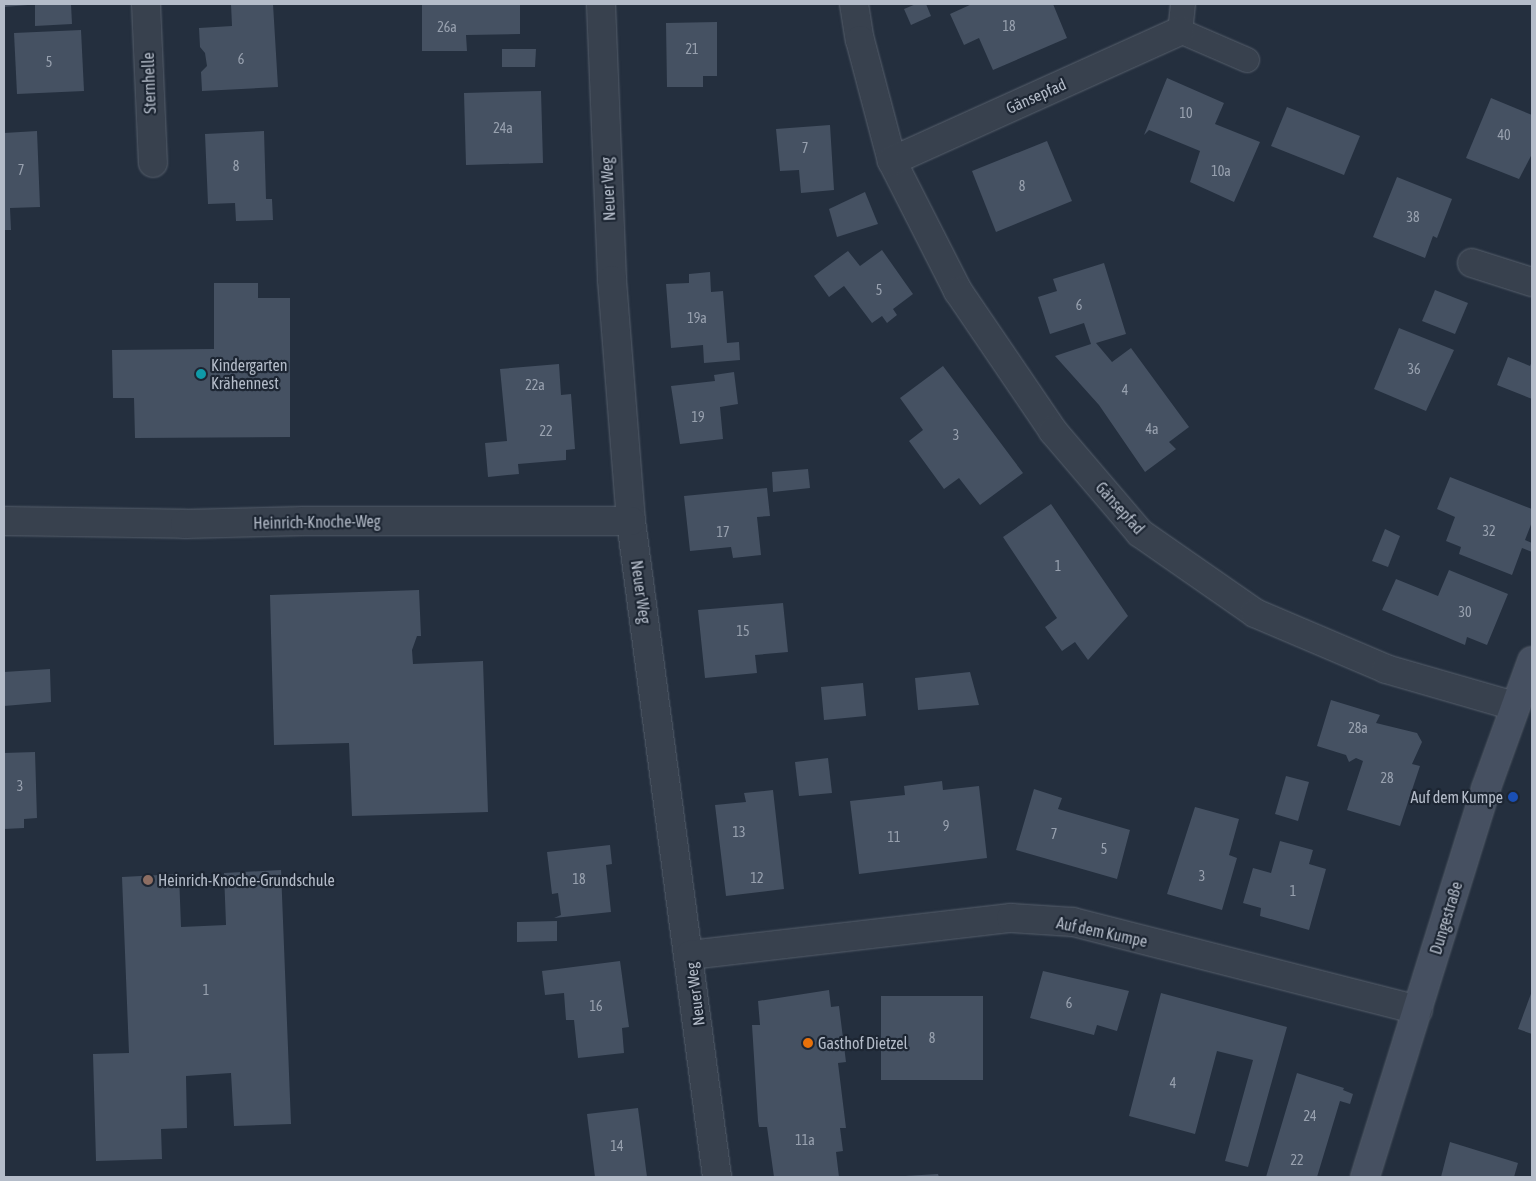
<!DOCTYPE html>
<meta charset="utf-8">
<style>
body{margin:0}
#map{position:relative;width:1536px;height:1181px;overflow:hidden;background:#242f3e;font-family:"Asap Condensed",sans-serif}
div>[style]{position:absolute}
.building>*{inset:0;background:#455162}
.roads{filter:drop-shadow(0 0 1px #565f6c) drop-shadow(0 0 1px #565f6c)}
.lane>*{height:24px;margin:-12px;padding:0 12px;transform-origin:12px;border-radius:12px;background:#38414e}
.street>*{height:28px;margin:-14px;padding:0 14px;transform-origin:14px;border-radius:14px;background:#38414e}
.secondary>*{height:28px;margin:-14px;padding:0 14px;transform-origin:14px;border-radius:14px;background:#465061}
.dots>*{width:14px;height:14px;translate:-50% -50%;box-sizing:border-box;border:2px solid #1d2633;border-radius:50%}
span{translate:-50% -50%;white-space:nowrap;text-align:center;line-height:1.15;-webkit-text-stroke:4.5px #1d2633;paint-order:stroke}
.number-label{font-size:14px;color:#98a1af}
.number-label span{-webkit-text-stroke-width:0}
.street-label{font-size:16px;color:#b4bcc9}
.poi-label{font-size:16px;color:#b4bcc9}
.left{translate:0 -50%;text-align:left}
.right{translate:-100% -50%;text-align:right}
.frame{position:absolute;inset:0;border:5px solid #b4bcc9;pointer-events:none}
</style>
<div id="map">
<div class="building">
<i style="clip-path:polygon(4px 4px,28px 4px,28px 5px,4px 7px)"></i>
<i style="clip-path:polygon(71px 4px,72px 24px,35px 26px,35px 5px)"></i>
<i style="clip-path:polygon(231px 4px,273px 4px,278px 87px,202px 91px,201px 72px,207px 66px,205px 53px,200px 47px,199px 28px,232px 26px)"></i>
<i style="clip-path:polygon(422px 4px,520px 5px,520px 34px,466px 35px,467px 51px,422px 51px)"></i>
<i style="clip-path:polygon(916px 4px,926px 4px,931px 16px,911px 25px,904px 9px)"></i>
<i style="clip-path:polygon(972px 4px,1053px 4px,1067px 38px,993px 70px,979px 38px,964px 45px,950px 14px)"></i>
<i style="clip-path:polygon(717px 22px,717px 76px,703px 76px,703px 87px,667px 87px,666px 23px)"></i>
<i style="clip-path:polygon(81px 30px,84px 91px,17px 94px,14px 33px)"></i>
<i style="clip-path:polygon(502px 49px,536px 49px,535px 67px,502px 67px)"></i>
<i style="clip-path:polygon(1167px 78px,1224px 103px,1215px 124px,1260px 142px,1234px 202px,1190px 182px,1200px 151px,1149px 130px,1144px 135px)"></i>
<i style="clip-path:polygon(541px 91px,543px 163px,466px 165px,464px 93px)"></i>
<i style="clip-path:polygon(1491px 98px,1532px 115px,1532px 154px,1519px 179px,1466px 158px)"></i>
<i style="clip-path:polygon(1287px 107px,1360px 136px,1344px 175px,1271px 146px)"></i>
<i style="clip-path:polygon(830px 125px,834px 190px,801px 193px,799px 170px,780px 171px,776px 129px)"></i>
<i style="clip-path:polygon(37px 131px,40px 207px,10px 208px,11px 230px,4px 230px,4px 133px)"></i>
<i style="clip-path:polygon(264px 131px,266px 199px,272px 199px,273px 220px,236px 221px,235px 203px,208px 204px,205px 134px)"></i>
<i style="clip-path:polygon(1047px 141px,1072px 201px,996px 232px,972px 171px)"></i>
<i style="clip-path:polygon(1397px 177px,1452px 199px,1437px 238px,1433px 236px,1425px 258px,1373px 237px)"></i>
<i style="clip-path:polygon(865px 192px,878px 224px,837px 237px,829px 209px)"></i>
<i style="clip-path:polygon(882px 250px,913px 294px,893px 309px,897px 315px,887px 323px,882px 316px,872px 323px,844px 286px,829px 297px,814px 276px,848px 251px,860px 266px)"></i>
<i style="clip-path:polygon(1104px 263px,1126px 334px,1096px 343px,1112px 362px,1131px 348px,1189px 427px,1169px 442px,1176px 449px,1145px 472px,1099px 405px,1055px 356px,1091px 344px,1084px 323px,1050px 334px,1038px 297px,1057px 291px,1053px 279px)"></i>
<i style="clip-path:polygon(710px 272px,711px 292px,723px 291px,727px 343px,739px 342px,740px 360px,704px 363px,703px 345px,671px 348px,666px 284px,689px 283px,689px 274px)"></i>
<i style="clip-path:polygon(214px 283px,258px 283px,258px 298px,290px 298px,290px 437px,135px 438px,134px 398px,113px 398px,112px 350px,214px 349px)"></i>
<i style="clip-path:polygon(1435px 290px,1468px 303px,1455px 334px,1422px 321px)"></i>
<i style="clip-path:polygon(1399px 328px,1454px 350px,1426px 411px,1374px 389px)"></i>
<i style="clip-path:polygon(1508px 357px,1530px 366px,1532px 361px,1532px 399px,1497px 385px)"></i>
<i style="clip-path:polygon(559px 364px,561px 395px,571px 394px,575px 449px,566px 450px,566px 460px,518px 464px,519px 474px,488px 477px,485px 443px,507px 441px,500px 369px)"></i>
<i style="clip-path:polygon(943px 366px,1023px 473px,980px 505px,959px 478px,944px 489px,909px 441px,923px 430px,900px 398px)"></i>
<i style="clip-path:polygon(734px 372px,738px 404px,720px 407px,723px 439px,680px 444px,671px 386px,715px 381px,714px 375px)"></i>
<i style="clip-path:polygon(808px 469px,810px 488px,773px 492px,772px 472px)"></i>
<i style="clip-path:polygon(1450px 477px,1532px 509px,1532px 522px,1525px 540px,1532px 543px,1532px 552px,1522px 548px,1512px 575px,1459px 554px,1461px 547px,1446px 541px,1455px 517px,1437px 509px)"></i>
<i style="clip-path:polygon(767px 488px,770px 516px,757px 517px,761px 555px,733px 558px,731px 547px,690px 551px,684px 496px)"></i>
<i style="clip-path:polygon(1051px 504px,1128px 616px,1088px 660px,1075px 642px,1062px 651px,1045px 627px,1057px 618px,1003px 537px)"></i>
<i style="clip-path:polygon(1385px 529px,1400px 536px,1388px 567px,1372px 561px)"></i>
<i style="clip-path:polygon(1449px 570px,1508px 594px,1487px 645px,1467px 637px,1465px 645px,1382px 610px,1396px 579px,1438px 596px)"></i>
<i style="clip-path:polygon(419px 590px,421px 636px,417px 636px,412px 650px,413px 664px,483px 661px,488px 812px,352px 816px,349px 743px,274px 745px,270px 595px)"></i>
<i style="clip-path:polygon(783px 603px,788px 652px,755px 655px,757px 673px,705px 678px,698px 610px)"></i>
<i style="clip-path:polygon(50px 669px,51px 702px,4px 706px,4px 672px)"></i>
<i style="clip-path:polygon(970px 672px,979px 705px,918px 710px,915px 678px)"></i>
<i style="clip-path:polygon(863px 683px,866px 716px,824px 720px,821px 687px)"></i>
<i style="clip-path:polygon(1331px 700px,1380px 715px,1376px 723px,1417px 733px,1422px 742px,1412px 764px,1420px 766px,1400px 826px,1347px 810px,1363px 761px,1356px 758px,1349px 762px,1346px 755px,1317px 746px)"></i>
<i style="clip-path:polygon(35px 752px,37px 818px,24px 819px,24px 828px,4px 829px,4px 753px)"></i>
<i style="clip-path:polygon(828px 758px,832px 793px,799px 796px,795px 762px)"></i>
<i style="clip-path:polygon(1286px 776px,1309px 782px,1298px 821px,1275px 814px)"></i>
<i style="clip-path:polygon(942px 781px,943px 790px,979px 786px,987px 858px,859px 874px,850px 801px,905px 795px,904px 786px)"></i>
<i style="clip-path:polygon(1034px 789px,1062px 798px,1058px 809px,1130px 830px,1117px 879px,1016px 850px)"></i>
<i style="clip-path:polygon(773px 790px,784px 889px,726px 896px,715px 805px,746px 802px,744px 793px)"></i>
<i style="clip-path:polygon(1195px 807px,1239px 819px,1229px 855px,1237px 858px,1222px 910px,1167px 894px)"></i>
<i style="clip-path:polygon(1280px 841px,1313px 850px,1309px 864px,1326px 869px,1309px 930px,1260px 916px,1261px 908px,1243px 903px,1253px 868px,1271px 873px)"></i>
<i style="clip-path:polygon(610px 845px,612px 864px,606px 865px,611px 912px,554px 918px,561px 915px,558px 893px,552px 894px,547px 852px)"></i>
<i style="clip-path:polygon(281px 870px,291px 1124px,234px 1126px,231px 1073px,186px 1076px,187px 1128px,161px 1129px,162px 1159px,96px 1161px,93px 1054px,129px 1053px,122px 877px,179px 874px,181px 927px,226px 925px,224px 873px)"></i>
<i style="clip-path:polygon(557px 921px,557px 941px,517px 942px,517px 922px)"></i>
<i style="clip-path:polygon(620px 961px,629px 1027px,622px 1028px,624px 1053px,578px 1058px,574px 1020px,566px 1020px,564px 993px,545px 995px,542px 971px)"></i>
<i style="clip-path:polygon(1043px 971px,1129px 991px,1117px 1031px,1097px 1025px,1094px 1035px,1030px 1018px)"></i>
<i style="clip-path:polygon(829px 990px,831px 1007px,839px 1006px,846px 1062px,838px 1063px,846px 1128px,840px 1128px,843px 1151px,836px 1152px,839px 1177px,774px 1177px,767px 1127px,759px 1127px,758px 1121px,752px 1025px,760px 1025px,758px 1001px)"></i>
<i style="clip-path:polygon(1532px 991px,1532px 1034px,1518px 1029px)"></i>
<i style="clip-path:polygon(1161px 993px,1287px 1027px,1248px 1167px,1225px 1161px,1253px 1060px,1217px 1051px,1195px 1134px,1129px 1116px)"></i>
<i style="clip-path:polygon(881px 996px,983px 996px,983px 1080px,881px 1080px)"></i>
<i style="clip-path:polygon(1297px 1073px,1344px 1088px,1343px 1090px,1353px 1094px,1350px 1104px,1340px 1101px,1317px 1177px,1266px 1177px)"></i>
<i style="clip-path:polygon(638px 1108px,647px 1177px,595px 1177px,587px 1114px)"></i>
<i style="clip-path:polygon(1450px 1142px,1518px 1163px,1514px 1177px,1441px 1177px)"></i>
<i style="clip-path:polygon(938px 1174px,939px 1177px,905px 1177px,905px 1176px)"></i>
</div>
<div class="roads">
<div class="lane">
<i style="left:1183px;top:4px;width:27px;rotate:96deg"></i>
<i style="left:1180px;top:31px;width:73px;rotate:23.4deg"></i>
</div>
<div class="street">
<i style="left:146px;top:4px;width:159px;rotate:87.5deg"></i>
<i style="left:601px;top:4px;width:276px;rotate:87.7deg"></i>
<i style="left:612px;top:280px;width:242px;rotate:85.5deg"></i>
<i style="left:631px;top:521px;width:662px;rotate:82.53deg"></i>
<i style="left:854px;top:4px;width:36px;rotate:81deg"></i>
<i style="left:860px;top:40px;width:125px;rotate:75.2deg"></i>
<i style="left:892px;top:161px;width:146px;rotate:63.1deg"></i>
<i style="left:958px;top:291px;width:169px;rotate:55.8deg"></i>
<i style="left:1053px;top:431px;width:134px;rotate:49.5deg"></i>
<i style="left:1140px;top:533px;width:140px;rotate:34.8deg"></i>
<i style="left:1255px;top:613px;width:142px;rotate:23.1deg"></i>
<i style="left:1386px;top:669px;width:133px;rotate:16.1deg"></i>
<i style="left:892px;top:161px;width:316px;rotate:-24.3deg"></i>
<i style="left:1472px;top:263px;width:63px;rotate:17.6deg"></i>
<i style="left:4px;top:521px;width:181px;rotate:0.9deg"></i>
<i style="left:185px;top:524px;width:119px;rotate:-1.4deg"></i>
<i style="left:304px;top:521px;width:327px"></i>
<i style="left:690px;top:955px;width:323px;rotate:-6.6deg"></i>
<i style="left:1011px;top:918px;width:62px;rotate:3.7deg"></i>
<i style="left:1073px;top:922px;width:356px;rotate:14.3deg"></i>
</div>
<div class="secondary">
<i style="left:1365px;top:1177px;width:407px;rotate:-72.7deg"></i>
<i style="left:1486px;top:788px;width:135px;rotate:-70.1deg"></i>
</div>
</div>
<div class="dots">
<i style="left:201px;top:374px;background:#0f9aa8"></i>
<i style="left:1513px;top:797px;background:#1a4fb4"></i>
<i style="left:148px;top:880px;background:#8d6e63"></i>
<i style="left:808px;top:1043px;background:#e8710a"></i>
</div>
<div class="number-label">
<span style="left:1009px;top:26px">18</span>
<span style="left:447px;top:27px">26a</span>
<span style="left:692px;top:49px">21</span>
<span style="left:241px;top:59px">6</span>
<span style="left:49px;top:62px">5</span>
<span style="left:1186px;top:113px">10</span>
<span style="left:503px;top:128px">24a</span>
<span style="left:1504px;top:135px">40</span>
<span style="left:805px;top:148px">7</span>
<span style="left:236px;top:166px">8</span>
<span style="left:21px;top:170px">7</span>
<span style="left:1221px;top:171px">10a</span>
<span style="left:1022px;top:186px">8</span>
<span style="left:1413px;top:217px">38</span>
<span style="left:879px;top:290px">5</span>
<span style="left:1079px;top:305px">6</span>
<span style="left:697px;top:318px">19a</span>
<span style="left:1414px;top:369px">36</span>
<span style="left:535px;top:385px">22a</span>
<span style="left:1125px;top:390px">4</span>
<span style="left:698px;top:417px">19</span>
<span style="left:1152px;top:429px">4a</span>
<span style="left:546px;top:431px">22</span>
<span style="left:956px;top:435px">3</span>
<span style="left:1489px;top:531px">32</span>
<span style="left:723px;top:532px">17</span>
<span style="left:1058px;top:566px">1</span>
<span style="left:1465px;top:612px">30</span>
<span style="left:743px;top:631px">15</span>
<span style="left:1358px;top:728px">28a</span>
<span style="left:1387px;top:778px">28</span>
<span style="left:20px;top:786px">3</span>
<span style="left:946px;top:826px">9</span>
<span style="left:739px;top:832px">13</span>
<span style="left:1054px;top:834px">7</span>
<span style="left:894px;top:837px">11</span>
<span style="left:1104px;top:849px">5</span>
<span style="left:1202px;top:876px">3</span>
<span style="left:757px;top:878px">12</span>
<span style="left:579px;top:879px">18</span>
<span style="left:1293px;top:891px">1</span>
<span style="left:206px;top:990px">1</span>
<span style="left:1069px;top:1003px">6</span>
<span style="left:596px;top:1006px">16</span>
<span style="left:932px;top:1038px">8</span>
<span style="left:1173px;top:1083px">4</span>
<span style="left:1310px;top:1116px">24</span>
<span style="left:805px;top:1140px">11a</span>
<span style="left:617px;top:1146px">14</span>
<span style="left:1297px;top:1160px">22</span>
</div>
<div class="street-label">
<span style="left:149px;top:83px;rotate:-92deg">Sternhelle</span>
<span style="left:1036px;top:96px;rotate:-24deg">Gänsepfad</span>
<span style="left:608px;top:189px;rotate:-93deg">Neuer Weg</span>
<span style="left:1120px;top:508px;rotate:48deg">Gänsepfad</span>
<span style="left:317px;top:522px;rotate:-1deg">Heinrich-Knoche-Weg</span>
<span style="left:641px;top:592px;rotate:82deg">Neuer Weg</span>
<span style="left:1446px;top:918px;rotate:-73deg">Dungestraße</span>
<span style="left:1102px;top:932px;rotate:12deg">Auf dem Kumpe</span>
<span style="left:695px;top:994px;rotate:-97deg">Neuer Weg</span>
</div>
<div class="poi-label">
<span class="left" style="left:211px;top:374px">Kindergarten<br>Krähennest</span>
<span class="right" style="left:1503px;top:797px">Auf dem Kumpe</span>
<span class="left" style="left:158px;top:880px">Heinrich-Knoche-Grundschule</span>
<span class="left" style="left:818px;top:1043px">Gasthof Dietzel</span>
</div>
<div class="frame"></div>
</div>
